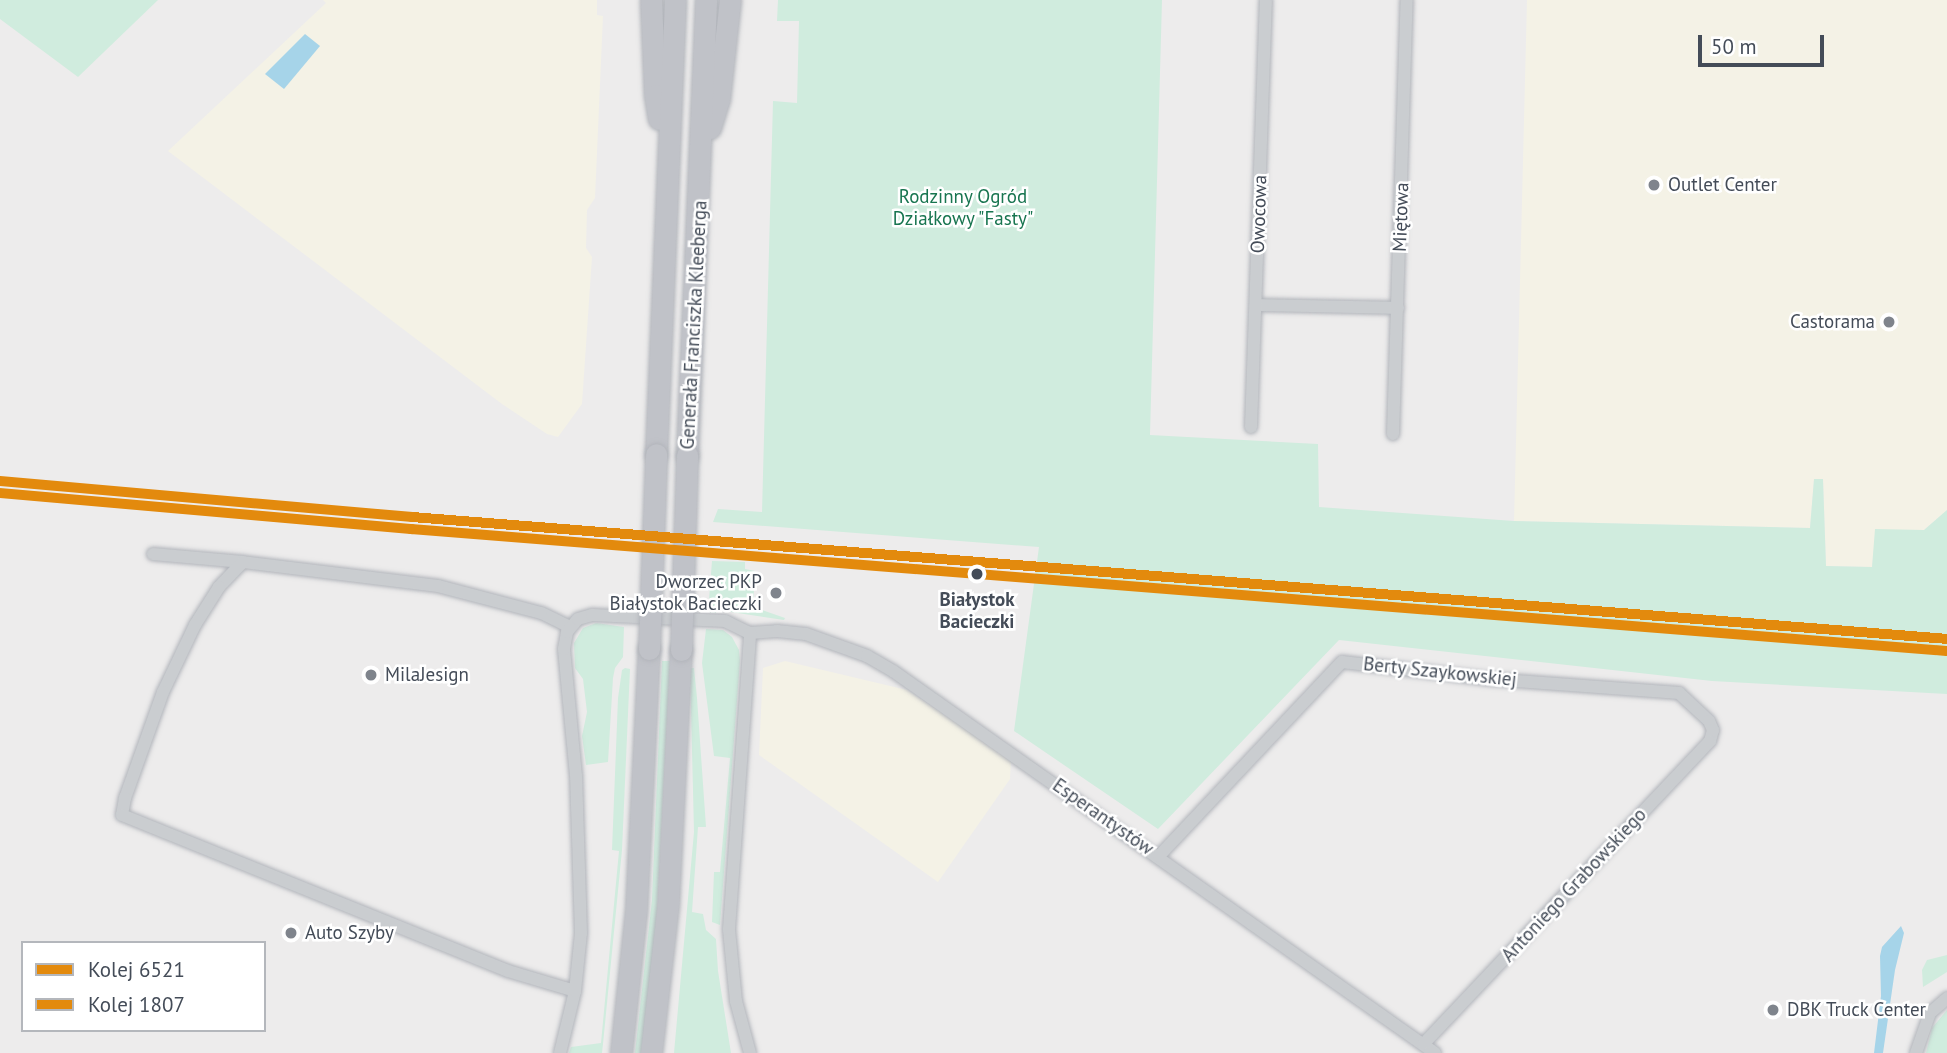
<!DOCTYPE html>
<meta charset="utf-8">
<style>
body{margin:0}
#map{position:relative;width:1947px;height:1053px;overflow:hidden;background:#edecec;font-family:"PT Sans",sans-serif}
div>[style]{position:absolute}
.commercial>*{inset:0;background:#f4f2e6}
.green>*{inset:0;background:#d0ecde}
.water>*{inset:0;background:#a6d4e9}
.roads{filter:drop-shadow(0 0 2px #b2b5bb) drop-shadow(0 0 2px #b2b5bb)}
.minor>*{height:12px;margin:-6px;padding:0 6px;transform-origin:6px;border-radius:6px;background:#cacdd0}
.trunk>*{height:21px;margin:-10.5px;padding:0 10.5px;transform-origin:10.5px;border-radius:10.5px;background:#c0c2c8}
.rail>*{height:5px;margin:-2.5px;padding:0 2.5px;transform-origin:2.5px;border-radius:2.5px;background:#c3c5c7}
.bridges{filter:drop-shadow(0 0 2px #b2b5bb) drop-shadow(0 0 2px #b2b5bb)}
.trunk-bridge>*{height:21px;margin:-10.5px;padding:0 10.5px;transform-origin:10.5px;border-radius:10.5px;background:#c0c2c8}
.rail-1>*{height:10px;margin:-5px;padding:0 5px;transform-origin:5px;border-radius:5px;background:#e38a0d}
.rail-2>*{height:10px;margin:-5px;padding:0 5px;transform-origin:5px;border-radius:5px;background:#e38a0d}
.dots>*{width:19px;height:19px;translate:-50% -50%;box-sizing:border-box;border:4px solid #fff;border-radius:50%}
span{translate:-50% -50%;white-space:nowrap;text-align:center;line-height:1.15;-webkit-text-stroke:5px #fff;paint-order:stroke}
.poi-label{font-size:19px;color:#444c58}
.left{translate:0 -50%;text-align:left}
.right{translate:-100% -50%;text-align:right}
.park-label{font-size:19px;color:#187550}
.street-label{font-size:19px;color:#444c58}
.stop-label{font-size:19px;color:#444c58;font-weight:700}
.legend{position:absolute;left:21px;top:941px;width:245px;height:91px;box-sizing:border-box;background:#fff;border:2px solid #b4b7bc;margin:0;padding:9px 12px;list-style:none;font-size:21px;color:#444c58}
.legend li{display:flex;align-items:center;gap:14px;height:35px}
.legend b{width:35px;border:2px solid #b4b7bc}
.scale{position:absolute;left:1698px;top:35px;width:126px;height:32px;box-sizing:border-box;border:4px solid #444c58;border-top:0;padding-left:9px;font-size:21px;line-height:24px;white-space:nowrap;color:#444c58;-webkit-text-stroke:5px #fff;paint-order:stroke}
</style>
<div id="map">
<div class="commercial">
<i style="clip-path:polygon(323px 0,597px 0,597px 15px,603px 16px,595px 198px,587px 210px,586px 248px,592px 257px,582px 404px,558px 437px,547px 434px,502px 404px,168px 151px,326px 3px)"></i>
<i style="clip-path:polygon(1527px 0,1947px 0,1947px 510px,1924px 530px,1876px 530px,1872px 567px,1826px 566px,1823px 480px,1814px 480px,1810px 528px,1514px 521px)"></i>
<i style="clip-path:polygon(785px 661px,907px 690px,1011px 759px,1010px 779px,938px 882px,759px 755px,763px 668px)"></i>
</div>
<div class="green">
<i style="clip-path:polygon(0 0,158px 0,78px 77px,0 19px)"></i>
<i style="clip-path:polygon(778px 0,1162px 0,1150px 435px,1318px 444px,1319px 507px,1514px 521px,1810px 528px,1814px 479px,1823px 479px,1826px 566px,1872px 567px,1875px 529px,1924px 530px,1947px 510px,1947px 694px,1712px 681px,1339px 640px,1158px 829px,1014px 731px,1039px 547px,713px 522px,718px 509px,762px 512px,773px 101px,797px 103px,799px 21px,777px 21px)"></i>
<i style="clip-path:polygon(712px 561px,745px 562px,745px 569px,755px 571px,753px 607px,785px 618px,784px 620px,731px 612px,727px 607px,719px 607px,716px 613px,708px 612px)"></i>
<i style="clip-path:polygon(596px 623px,624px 627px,623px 657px,615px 668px,613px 678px,608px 762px,586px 765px,582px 736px,587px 712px,583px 679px,575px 668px,574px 643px,583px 628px)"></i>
<i style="clip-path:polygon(706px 629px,723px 630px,732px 637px,739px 650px,740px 661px,720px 925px,712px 922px,714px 872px,720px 872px,730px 758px,714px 756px,702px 663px)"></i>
<i style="clip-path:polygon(662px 661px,670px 661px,656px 929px,643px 1053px,635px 1053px,652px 900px)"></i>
<i style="clip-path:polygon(625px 668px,630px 669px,622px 850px,603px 1044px,602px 1053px,569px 1053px,571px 1047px,601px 1043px,619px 851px,612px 850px,618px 698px,622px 670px)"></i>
<i style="clip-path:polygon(690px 668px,694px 668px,697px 698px,706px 827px,698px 827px,692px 912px,703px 914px,706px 930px,716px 939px,718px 971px,731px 1053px,674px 1053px,694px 832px)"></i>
<i style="clip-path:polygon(1947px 955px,1947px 972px,1923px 987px,1922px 970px,1927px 960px)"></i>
<i style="clip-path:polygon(1947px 1010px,1947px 1053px,1926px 1053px,1932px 1028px)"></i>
</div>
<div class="water">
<i style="clip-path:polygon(305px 34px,320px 46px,284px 89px,265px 74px)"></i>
<i style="clip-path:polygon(1901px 926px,1904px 933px,1895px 970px,1883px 1053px,1874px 1053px,1881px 996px,1880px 956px,1882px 947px)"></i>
</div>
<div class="roads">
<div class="minor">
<i style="left:1256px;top:305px;width:142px;rotate:1.2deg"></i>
<i style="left:1251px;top:427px;width:427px;rotate:-88deg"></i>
<i style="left:1393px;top:434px;width:434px;rotate:-88.2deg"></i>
<i style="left:153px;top:554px;width:90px;rotate:5.1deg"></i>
<i style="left:570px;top:627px;width:32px;rotate:-154deg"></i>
<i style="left:541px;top:613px;width:106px;rotate:-165.3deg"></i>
<i style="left:438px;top:586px;width:196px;rotate:-173deg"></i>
<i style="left:243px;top:562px;width:35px;rotate:134deg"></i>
<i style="left:219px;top:587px;width:45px;rotate:122.3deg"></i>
<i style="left:195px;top:625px;width:74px;rotate:115.5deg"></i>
<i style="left:163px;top:692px;width:113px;rotate:109.7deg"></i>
<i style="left:125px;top:798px;width:17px;rotate:100deg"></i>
<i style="left:122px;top:815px;width:416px;rotate:22deg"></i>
<i style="left:508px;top:971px;width:70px;rotate:16.6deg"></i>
<i style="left:750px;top:633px;width:27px;rotate:-4deg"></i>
<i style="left:777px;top:631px;width:29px;rotate:6deg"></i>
<i style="left:806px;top:634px;width:65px;rotate:19.8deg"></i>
<i style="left:867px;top:656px;width:30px;rotate:30deg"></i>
<i style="left:893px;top:671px;width:663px;rotate:35.18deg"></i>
<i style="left:1159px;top:856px;width:267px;rotate:-46.7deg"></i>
<i style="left:1342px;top:662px;width:148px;rotate:6.6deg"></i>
<i style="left:1489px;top:679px;width:191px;rotate:4.2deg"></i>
<i style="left:1679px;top:693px;width:41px;rotate:43deg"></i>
<i style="left:1709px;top:721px;width:10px;rotate:66deg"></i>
<i style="left:1713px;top:730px;width:11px;rotate:105deg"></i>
<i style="left:1710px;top:741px;width:417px;rotate:133.4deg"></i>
<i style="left:560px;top:1053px;width:64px;rotate:-76.4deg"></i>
<i style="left:575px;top:991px;width:58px;rotate:-84.1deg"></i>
<i style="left:581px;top:933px;width:157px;rotate:-91.8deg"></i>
<i style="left:576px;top:776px;width:128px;rotate:-95.4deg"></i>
<i style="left:564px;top:649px;width:17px;rotate:-80deg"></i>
<i style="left:567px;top:632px;width:17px;rotate:-50deg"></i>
<i style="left:578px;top:619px;width:15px;rotate:-16deg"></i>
<i style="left:592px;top:615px;width:133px;rotate:2.6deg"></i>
<i style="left:725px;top:621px;width:28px;rotate:26deg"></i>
<i style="left:750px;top:1053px;width:54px;rotate:-105.1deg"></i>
<i style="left:736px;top:1001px;width:72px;rotate:-95.6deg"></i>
<i style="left:729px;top:929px;width:297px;rotate:-85.9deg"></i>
<i style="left:1916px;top:1053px;width:42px;rotate:-70.7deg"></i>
<i style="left:1930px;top:1013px;width:23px;rotate:-41deg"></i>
</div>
<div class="trunk">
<i style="left:651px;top:0;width:95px;rotate:87.6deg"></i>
<i style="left:655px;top:95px;width:24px;rotate:81deg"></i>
<i style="left:710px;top:128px;width:30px;rotate:-73deg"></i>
<i style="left:719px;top:99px;width:100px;rotate:-83.7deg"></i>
<i style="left:656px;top:454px;width:454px;rotate:-87.6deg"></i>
<i style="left:687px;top:455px;width:455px;rotate:-87.6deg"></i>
<i style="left:621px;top:1053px;width:143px;rotate:-84deg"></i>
<i style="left:636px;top:911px;width:262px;rotate:-87.2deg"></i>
<i style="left:651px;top:1053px;width:151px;rotate:-83.5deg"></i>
<i style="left:668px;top:903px;width:253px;rotate:-87.1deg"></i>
</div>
</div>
<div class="rail">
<i style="left:401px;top:526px;width:140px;rotate:4.9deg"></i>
</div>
<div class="bridges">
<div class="trunk-bridge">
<i style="left:649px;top:649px;width:195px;rotate:-87.9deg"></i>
<i style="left:681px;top:650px;width:195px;rotate:-88.2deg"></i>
</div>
</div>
<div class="rail-1">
<i style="left:0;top:481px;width:414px;rotate:5deg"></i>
<i style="left:412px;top:517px;width:1540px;rotate:4.54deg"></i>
</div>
<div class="rail-2">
<i style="left:0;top:493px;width:413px;rotate:5deg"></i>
<i style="left:411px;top:529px;width:1540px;rotate:4.54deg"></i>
</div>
<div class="dots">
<i style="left:1654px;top:185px;background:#7f848c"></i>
<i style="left:1889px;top:322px;background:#7f848c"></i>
<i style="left:977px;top:574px;background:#444c58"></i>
<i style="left:776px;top:593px;background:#7f848c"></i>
<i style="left:371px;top:675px;background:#7f848c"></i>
<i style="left:291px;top:933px;background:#7f848c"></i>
<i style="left:1773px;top:1010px;background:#7f848c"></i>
</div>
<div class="poi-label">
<span class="left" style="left:1668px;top:185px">Outlet Center</span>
<span class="right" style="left:1875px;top:322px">Castorama</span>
<span class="right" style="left:762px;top:593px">Dworzec PKP<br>Białystok Bacieczki</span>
<span class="left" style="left:385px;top:675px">MilaJesign</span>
<span class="left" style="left:305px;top:933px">Auto Szyby</span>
<span class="left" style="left:1787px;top:1010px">DBK Truck Center</span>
</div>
<div class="park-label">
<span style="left:963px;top:208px">Rodzinny Ogród<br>Działkowy "Fasty"</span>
</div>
<div class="street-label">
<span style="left:1259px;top:214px;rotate:-88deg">Owocowa</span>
<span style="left:1401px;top:217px;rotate:-88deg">Miętowa</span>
<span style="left:694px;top:325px;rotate:-87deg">Generała Franciszka Kleeberga</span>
<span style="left:1440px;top:672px;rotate:6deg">Berty Szaykowskiej</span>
<span style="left:1103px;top:817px;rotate:35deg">Esperantystów</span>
<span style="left:1574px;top:885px;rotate:-47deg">Antoniego Grabowskiego</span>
</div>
<div class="stop-label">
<span style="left:977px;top:611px">Białystok<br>Bacieczki</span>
</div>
<ul class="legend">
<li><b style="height:9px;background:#e38a0d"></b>Kolej 6521</li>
<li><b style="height:9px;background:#e38a0d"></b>Kolej 1807</li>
</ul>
<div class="scale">50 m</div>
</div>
